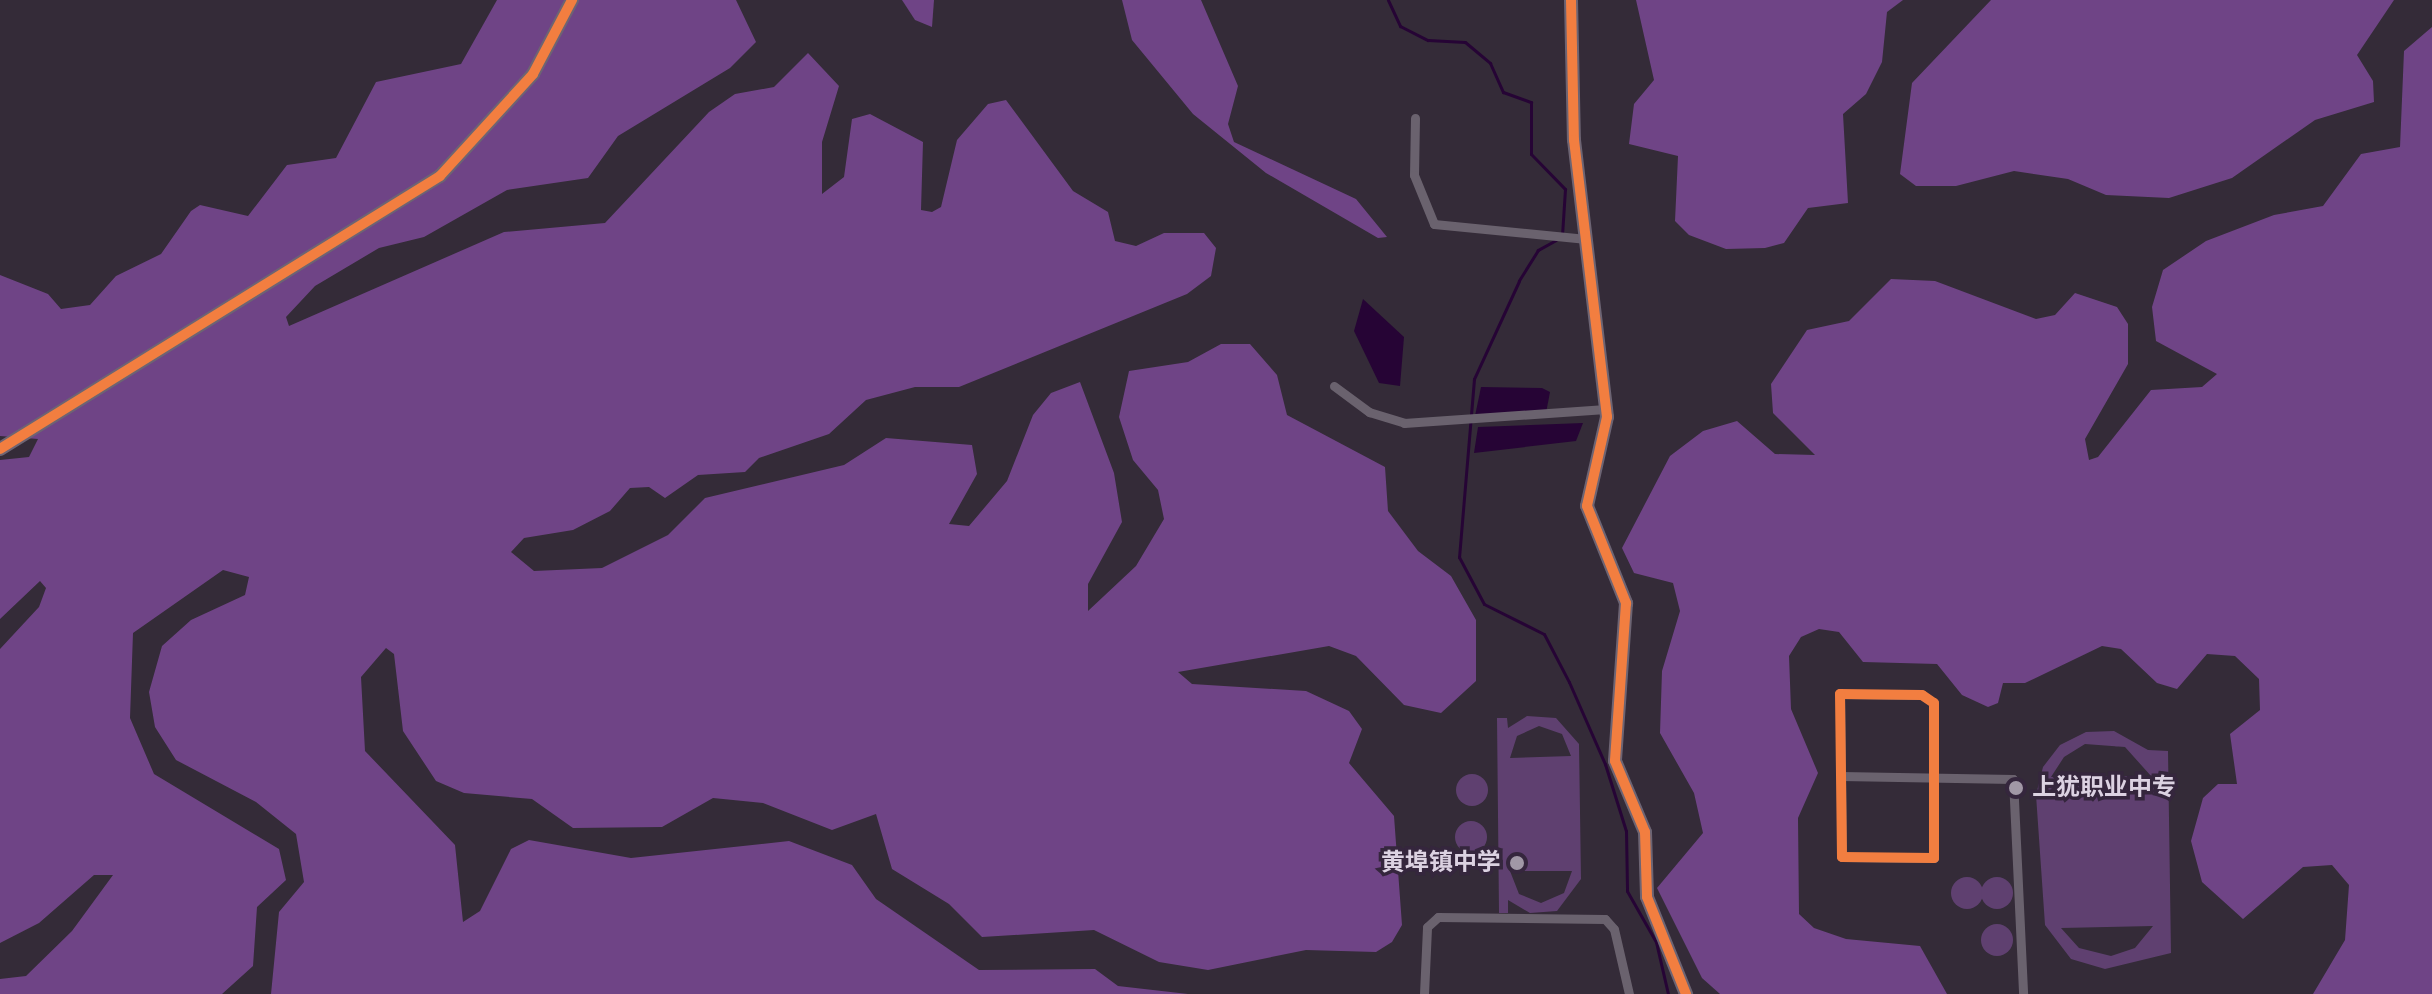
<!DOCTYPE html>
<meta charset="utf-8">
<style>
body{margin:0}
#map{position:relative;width:2432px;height:994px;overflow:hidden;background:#342b38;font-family:Roboto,"Noto Sans SC",sans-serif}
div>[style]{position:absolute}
.green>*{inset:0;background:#5f4070}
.round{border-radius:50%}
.forest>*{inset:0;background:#6f4486}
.water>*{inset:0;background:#260435}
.stream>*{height:3px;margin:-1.5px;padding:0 1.5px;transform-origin:1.5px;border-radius:1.5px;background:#260435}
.street>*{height:9px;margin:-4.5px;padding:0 4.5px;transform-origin:4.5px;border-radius:4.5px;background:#6a626e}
.secondary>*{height:14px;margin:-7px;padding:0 7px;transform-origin:7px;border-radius:7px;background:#6d6473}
.cycleway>*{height:10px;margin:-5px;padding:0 5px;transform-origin:5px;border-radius:5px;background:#f27e40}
.dots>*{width:22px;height:22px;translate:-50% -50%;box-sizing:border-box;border:4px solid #35263d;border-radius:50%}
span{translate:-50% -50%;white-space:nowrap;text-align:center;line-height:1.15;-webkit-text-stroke:7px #35263d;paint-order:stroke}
.poi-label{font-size:24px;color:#dcd2e2;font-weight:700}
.left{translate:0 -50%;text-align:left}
.right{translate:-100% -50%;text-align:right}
</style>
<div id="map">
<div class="green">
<i style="clip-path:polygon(evenodd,1527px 716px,1556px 718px,1579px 744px,1581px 879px,1557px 911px,1530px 913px,1508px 900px,1508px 913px,1499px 913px,1497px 718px,1507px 718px,1508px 728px,1527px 716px,1539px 726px,1562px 734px,1571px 756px,1510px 758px,1517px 736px,1539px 726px,1527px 716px,1510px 871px,1572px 871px,1564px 893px,1541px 903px,1519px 894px,1510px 871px)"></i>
<i style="clip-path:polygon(evenodd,2114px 731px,2148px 750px,2168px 751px,2171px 953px,2105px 969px,2071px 959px,2045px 925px,2036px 795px,2043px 767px,2060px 745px,2086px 732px,2114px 731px,2085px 744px,2125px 747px,2151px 776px,2051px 777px,2064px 757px,2085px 744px,2114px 731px,2153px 926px,2135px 948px,2111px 956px,2079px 948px,2061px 928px,2153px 926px)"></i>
<i class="round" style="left:1456px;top:774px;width:32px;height:32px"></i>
<i class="round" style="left:1455px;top:821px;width:32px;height:32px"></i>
<i class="round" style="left:1951px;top:877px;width:32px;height:32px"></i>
<i class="round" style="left:1981px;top:877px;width:32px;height:32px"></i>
<i class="round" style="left:1981px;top:924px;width:32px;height:32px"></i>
</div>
<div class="forest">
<i style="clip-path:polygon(497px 0,736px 0,756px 42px,730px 68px,618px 136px,588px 178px,507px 190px,424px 237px,379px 248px,315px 286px,286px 317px,289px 326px,504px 232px,605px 223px,709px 112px,735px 94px,774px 87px,808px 53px,839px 86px,822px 142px,822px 194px,844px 177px,852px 119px,870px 114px,923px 142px,921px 210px,932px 212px,941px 207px,957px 140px,988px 104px,1006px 100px,1073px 191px,1108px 212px,1115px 241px,1136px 246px,1164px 233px,1204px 233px,1216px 248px,1211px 276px,1187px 294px,959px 387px,915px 387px,866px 400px,829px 434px,759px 458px,745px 472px,698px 475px,665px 498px,649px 487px,630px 488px,610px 511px,573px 530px,524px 538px,511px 552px,534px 571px,602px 568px,668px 535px,705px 498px,844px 465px,886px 438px,972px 445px,977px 474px,949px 524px,969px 526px,1007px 481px,1033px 415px,1051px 393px,1080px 382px,1114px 473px,1122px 522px,1088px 584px,1088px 611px,1136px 566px,1164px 519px,1158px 490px,1133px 460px,1119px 417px,1129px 371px,1188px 362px,1221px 344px,1250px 344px,1277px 375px,1287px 415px,1385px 467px,1388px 511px,1418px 551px,1451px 576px,1476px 620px,1476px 681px,1441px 713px,1404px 705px,1356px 656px,1329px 646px,1178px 672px,1192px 684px,1306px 691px,1349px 711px,1362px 729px,1349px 763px,1394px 816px,1402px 925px,1392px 942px,1376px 952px,1306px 950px,1208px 970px,1159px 962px,1094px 930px,982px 937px,949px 904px,892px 869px,876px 814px,832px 830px,763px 803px,713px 798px,662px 827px,573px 828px,532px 799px,464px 793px,436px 781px,403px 731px,394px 654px,386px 648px,361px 677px,365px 751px,455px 845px,463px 922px,480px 911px,511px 849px,529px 840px,631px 858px,789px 841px,852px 865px,876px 899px,979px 970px,1095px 969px,1118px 986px,1188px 994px,271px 994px,279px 912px,304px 882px,296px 834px,256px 802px,176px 760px,155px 727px,149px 692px,162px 646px,191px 620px,245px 595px,249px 577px,223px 570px,133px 633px,130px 718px,154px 774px,279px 849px,286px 880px,257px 907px,253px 966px,222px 994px,0 994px,0 979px,26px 976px,72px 931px,113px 875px,94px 875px,39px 923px,0 943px,0 649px,39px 607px,46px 588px,40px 581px,0 619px,0 460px,29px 457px,38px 439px,0 436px,0 275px,48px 294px,61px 309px,90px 305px,116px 276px,161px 254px,191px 211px,200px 205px,248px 216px,287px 165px,336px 158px,376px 82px,461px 64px)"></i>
<i style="clip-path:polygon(902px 0,934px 0,932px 27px,915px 20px)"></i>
<i style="clip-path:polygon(1122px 0,1201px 0,1238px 86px,1228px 124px,1234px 142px,1356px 199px,1387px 237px,1378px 238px,1266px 173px,1193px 114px,1132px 40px)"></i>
<i style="clip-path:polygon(1636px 0,1903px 0,1887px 12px,1882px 62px,1866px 94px,1843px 114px,1848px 203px,1808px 208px,1784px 243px,1765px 248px,1726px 249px,1689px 235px,1675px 221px,1678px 156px,1629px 144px,1634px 104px,1654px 80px)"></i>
<i style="clip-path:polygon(1991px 0,2394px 0,2357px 55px,2373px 81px,2374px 102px,2315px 120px,2232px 178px,2169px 198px,2106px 195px,2068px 179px,2014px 171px,1956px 186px,1916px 186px,1900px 174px,1912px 83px)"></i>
<i style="clip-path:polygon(2432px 27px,2432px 994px,2313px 994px,2345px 940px,2349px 885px,2332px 865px,2303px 867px,2243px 919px,2202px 882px,2191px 841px,2203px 798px,2218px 784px,2237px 784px,2230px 734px,2260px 710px,2259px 679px,2235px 656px,2207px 654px,2177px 689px,2157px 683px,2121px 649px,2102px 646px,2025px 683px,2003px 683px,1998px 703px,1988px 707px,1962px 695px,1937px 664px,1863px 662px,1839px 632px,1819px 629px,1801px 637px,1789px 656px,1791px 709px,1818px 773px,1798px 818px,1799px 914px,1814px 928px,1846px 939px,1920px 946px,1947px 994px,1720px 994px,1702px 978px,1657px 888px,1703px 833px,1694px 793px,1660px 733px,1662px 671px,1680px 611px,1673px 583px,1634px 573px,1622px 548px,1670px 456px,1703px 431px,1737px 421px,1775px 454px,1815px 455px,1773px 413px,1771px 384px,1807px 330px,1849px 321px,1891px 279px,1935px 281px,2036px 319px,2055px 315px,2075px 293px,2117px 307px,2128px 324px,2128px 364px,2085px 439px,2089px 460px,2098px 457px,2151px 390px,2202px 387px,2217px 374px,2156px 341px,2152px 307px,2163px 270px,2206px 241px,2274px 215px,2323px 206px,2361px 154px,2400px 147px,2404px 51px)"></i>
</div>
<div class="water">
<i style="clip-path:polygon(1363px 299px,1404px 337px,1400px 386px,1379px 383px,1354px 331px)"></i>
<i style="clip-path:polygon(1481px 387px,1542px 388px,1550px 392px,1546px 413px,1475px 416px)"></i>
<i style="clip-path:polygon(1583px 423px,1576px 441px,1474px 453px,1478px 427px)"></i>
</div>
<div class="stream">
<i style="left:1388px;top:0;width:29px;rotate:65deg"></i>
<i style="left:1400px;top:26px;width:31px;rotate:27deg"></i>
<i style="left:1428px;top:40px;width:37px;rotate:3deg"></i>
<i style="left:1465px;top:42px;width:33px;rotate:40deg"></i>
<i style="left:1490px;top:63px;width:32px;rotate:66deg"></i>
<i style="left:1503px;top:92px;width:30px;rotate:20deg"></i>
<i style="left:1531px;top:102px;width:52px;rotate:90deg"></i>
<i style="left:1531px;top:154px;width:49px;rotate:45.8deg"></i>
<i style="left:1565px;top:189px;width:47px;rotate:93.7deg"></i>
<i style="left:1556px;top:240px;width:21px;rotate:151deg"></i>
<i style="left:1538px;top:250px;width:36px;rotate:122deg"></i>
<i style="left:1519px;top:281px;width:108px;rotate:114.7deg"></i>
<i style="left:1474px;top:379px;width:179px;rotate:94.8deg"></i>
<i style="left:1459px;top:557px;width:53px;rotate:62deg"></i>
<i style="left:1484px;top:604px;width:67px;rotate:26.6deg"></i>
<i style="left:1544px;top:634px;width:54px;rotate:62.5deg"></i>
<i style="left:1569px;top:682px;width:90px;rotate:66.3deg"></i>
<i style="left:1605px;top:764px;width:70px;rotate:72.6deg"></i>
<i style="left:1626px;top:831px;width:60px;rotate:89deg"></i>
<i style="left:1627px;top:891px;width:59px;rotate:60.4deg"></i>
<i style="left:1656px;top:942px;width:53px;rotate:77deg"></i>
</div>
<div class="street">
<i style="left:1415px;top:118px;width:57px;rotate:91deg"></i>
<i style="left:1414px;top:175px;width:53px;rotate:67.8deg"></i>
<i style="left:1434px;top:224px;width:153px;rotate:5.6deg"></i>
<i style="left:1334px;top:386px;width:44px;rotate:36.6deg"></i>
<i style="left:1369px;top:412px;width:37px;rotate:17deg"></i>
<i style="left:1404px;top:423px;width:202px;rotate:-4deg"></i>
<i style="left:1840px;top:694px;width:82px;rotate:0.7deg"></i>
<i style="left:1922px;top:695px;width:14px;rotate:34deg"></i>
<i style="left:1934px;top:703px;width:155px;rotate:90deg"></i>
<i style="left:1934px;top:858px;width:92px;rotate:-179.4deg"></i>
<i style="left:1842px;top:857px;width:163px;rotate:-90.7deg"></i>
<i style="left:1841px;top:776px;width:172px;rotate:1deg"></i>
<i style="left:2013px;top:779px;width:215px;rotate:87.3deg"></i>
<i style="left:1424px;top:994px;width:67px;rotate:-87.4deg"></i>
<i style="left:1427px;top:927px;width:15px;rotate:-42deg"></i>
<i style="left:1438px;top:917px;width:167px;rotate:0.7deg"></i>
<i style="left:1605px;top:919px;width:13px;rotate:48deg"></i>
<i style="left:1614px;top:929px;width:67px;rotate:77deg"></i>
</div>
<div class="secondary">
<i style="left:1571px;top:0;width:140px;rotate:88.8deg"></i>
<i style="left:1574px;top:140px;width:279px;rotate:83.2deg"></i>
<i style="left:1607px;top:417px;width:91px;rotate:102.7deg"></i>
<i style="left:1587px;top:506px;width:105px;rotate:68.1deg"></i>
<i style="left:1626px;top:603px;width:158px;rotate:94deg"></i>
<i style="left:1615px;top:761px;width:77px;rotate:67.1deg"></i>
<i style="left:1645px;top:832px;width:65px;rotate:88.2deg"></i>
<i style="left:1647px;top:897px;width:105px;rotate:68.1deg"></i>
<i style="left:0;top:449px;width:518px;rotate:-31.82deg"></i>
<i style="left:440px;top:176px;width:138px;rotate:-47.6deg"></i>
<i style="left:533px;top:74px;width:84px;rotate:-62.2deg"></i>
</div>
<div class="cycleway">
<i style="left:1571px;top:0;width:140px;rotate:88.8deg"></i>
<i style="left:1574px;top:140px;width:279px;rotate:83.2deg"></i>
<i style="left:1607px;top:417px;width:91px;rotate:102.7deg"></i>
<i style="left:1587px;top:506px;width:105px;rotate:68.1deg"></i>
<i style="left:1626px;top:603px;width:158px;rotate:94deg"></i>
<i style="left:1615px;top:761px;width:77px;rotate:67.1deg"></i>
<i style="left:1645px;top:832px;width:65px;rotate:88.2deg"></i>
<i style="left:1647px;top:897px;width:105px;rotate:68.1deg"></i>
<i style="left:0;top:449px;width:518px;rotate:-31.82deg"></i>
<i style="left:440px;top:176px;width:138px;rotate:-47.6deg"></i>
<i style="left:533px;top:74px;width:84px;rotate:-62.2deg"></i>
<i style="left:1840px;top:694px;width:82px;rotate:0.7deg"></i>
<i style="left:1922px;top:695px;width:14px;rotate:34deg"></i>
<i style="left:1934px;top:703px;width:155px;rotate:90deg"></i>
<i style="left:1934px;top:858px;width:92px;rotate:-179.4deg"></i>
<i style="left:1842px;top:857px;width:163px;rotate:-90.7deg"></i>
</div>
<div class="dots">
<i style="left:2016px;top:788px;background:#a198a6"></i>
<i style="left:1517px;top:863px;background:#a198a6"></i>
</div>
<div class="poi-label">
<span class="left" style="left:2032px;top:788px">上犹职业中专</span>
<span class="right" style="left:1501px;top:863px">黄埠镇中学</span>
</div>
</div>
